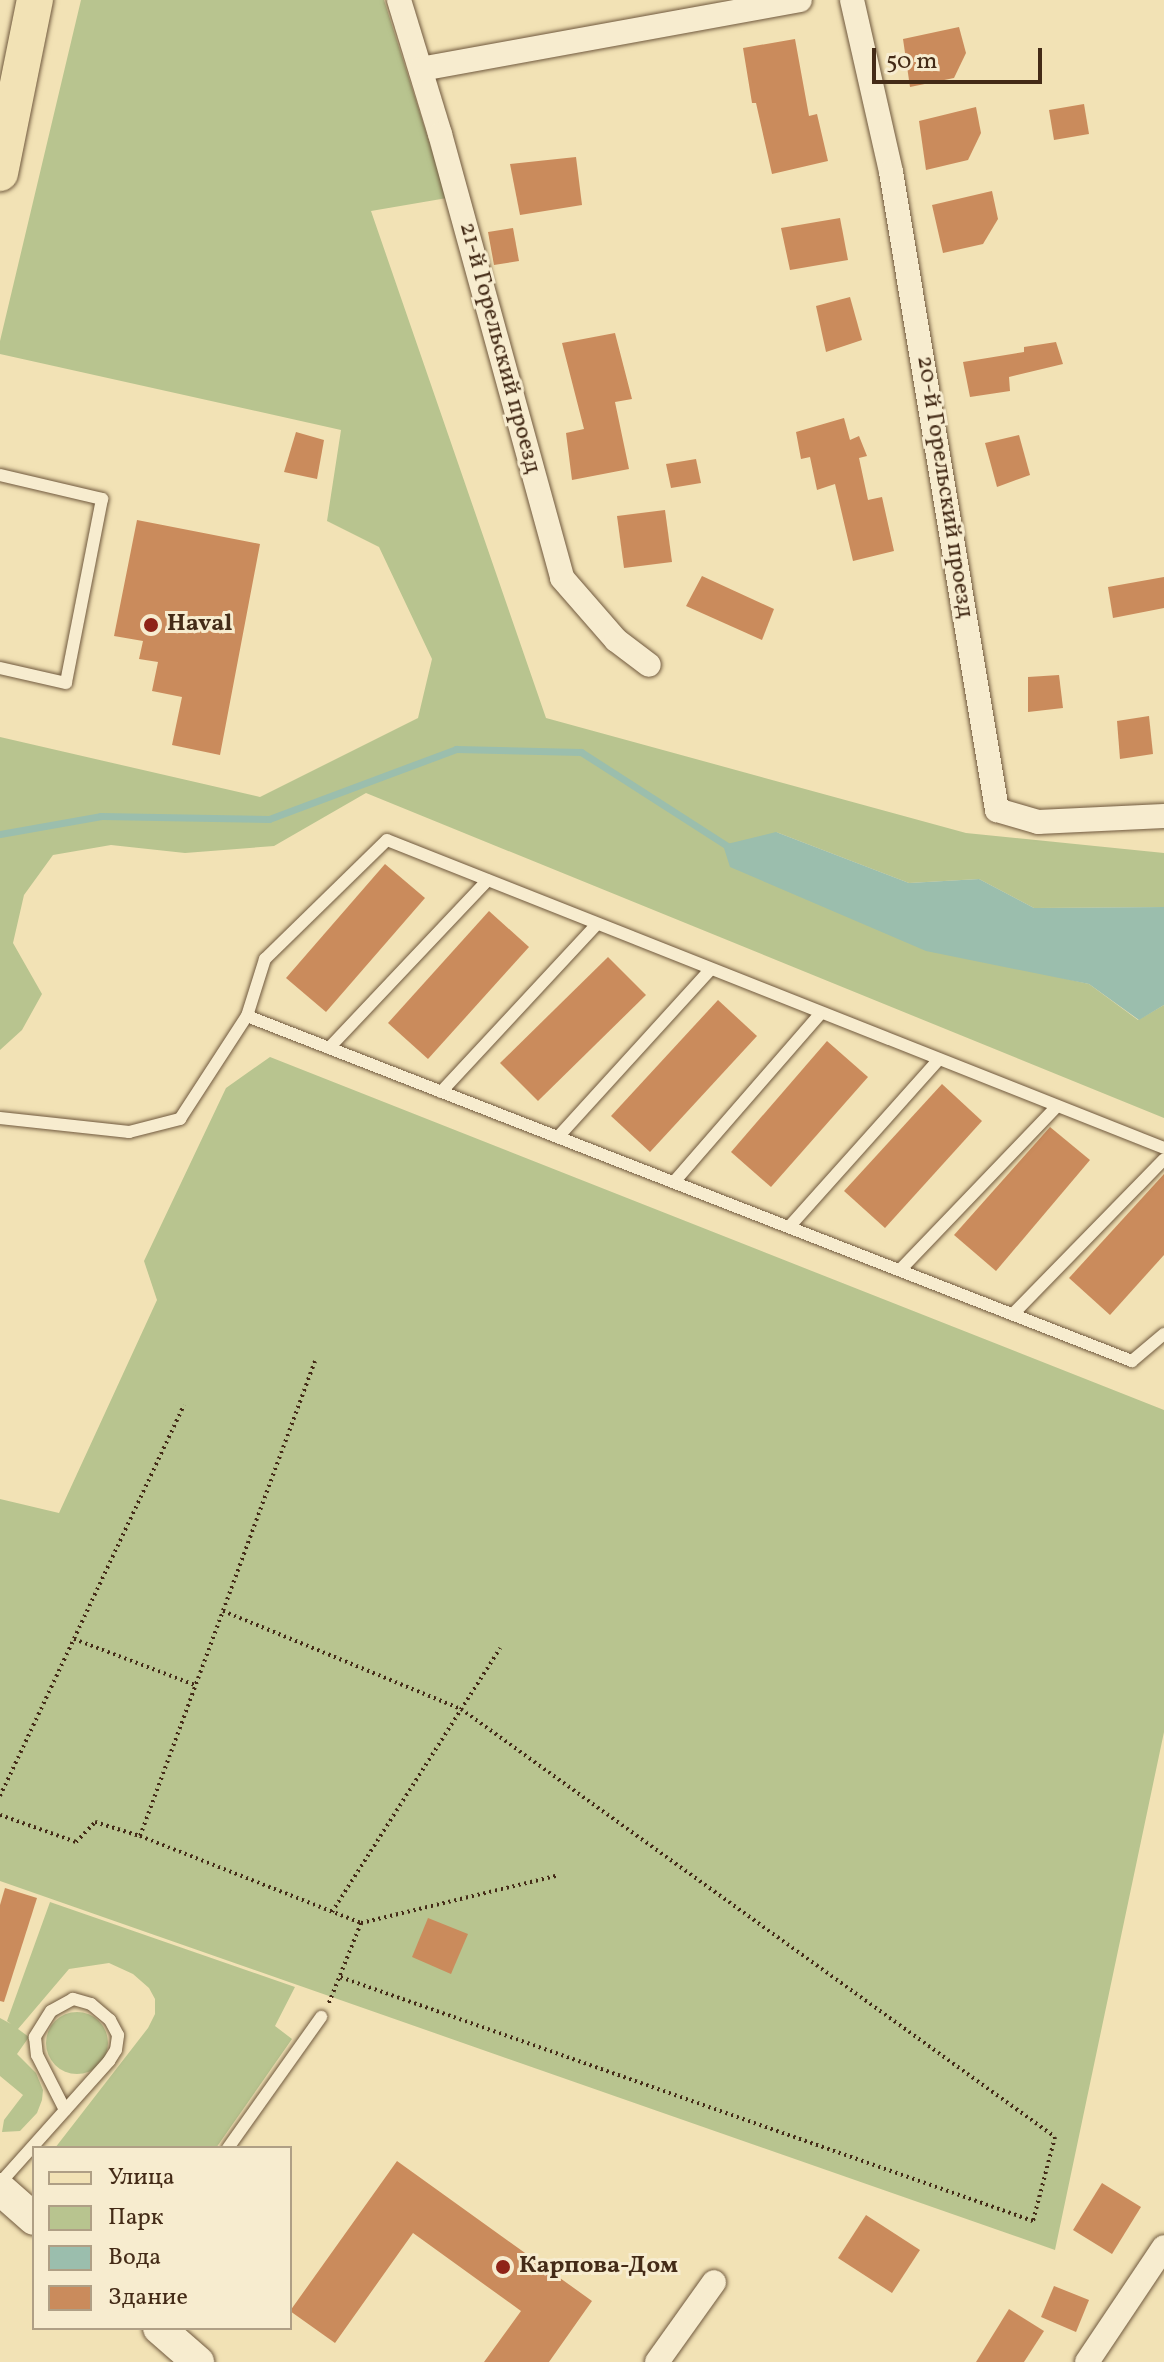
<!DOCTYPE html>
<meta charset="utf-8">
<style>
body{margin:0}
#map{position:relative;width:1164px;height:2362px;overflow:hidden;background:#f2e2b5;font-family:Vollkorn,serif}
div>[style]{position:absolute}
.green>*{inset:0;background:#b8c48f}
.round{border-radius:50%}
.water>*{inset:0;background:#9bbead}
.stream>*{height:7px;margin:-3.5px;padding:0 3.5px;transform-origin:3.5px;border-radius:3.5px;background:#9bbead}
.building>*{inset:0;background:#ca8b5c}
.path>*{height:4px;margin-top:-2px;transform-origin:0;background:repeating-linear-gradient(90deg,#442b17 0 2px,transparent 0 6px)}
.roads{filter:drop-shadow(0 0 2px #70593e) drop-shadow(0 0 2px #70593e)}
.lane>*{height:12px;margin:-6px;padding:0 6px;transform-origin:6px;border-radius:6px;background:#f7eccf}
.street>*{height:24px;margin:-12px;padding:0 12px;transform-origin:12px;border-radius:12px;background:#f7eccf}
.secondary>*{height:32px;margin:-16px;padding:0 16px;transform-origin:16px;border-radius:16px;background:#f7eccf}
.primary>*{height:36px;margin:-18px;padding:0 18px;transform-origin:18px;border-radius:18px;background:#f2e2b5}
.dots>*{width:22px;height:22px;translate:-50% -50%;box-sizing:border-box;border:4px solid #f7eccf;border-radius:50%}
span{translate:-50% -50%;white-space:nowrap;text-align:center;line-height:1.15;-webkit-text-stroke:6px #f7eccf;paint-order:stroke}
.street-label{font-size:24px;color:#442b17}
.poi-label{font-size:24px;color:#442b17;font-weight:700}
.left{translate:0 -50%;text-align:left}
.legend{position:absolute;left:32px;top:2146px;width:260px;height:184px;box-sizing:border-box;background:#f7eccf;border:2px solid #af9f85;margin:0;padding:10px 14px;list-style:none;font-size:24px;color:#442b17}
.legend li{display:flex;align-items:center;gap:16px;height:40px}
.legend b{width:40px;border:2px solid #af9f85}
.scale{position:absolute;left:872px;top:48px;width:170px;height:36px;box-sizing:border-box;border:4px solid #442b17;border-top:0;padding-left:10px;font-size:24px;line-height:28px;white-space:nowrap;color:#442b17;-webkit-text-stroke:6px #f7eccf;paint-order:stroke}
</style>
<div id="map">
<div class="green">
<i style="clip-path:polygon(81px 0,384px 0,447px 198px,371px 211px,546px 718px,966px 833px,1164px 853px,1164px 907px,1034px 908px,979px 879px,909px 883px,776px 832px,1010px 966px,1089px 984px,1138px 1020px,1164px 1005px,1164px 1118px,366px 793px,274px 846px,185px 853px,111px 845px,53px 855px,24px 895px,13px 943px,42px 994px,22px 1030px,0 1050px,0 737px,260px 797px,418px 718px,432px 659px,379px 547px,327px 521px,341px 430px,0 354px,0 341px)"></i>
<i style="clip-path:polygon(270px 1057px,1164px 1410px,1164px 1732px,1055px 2250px,0 1881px,0 1499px,59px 1513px,157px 1300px,144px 1261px,226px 1088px)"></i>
<i style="clip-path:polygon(50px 1902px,295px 1987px,275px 2026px,292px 2039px,216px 2148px,55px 2148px,148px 2028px,155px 2014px,155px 1999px,149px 1988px,133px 1974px,109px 1963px,69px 1969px,18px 2029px,29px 2037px,17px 2054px,36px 2073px,43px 2090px,42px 2100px,37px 2113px,20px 2131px,2px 2132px,4px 2120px,23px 2095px,0 2076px,0 2018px,11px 2024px,7px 2021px)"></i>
<i class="round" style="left:46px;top:2012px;width:62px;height:62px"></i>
</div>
<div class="water">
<i style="clip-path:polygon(776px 832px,909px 883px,979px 879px,1034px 908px,1164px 907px,1164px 1005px,1139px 1020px,1089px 984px,926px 951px,730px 867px,723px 845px)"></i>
</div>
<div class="stream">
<i style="left:0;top:834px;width:103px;rotate:-10.1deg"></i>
<i style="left:101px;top:816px;width:168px;rotate:1deg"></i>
<i style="left:269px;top:819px;width:200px;rotate:-20.5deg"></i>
<i style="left:456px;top:749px;width:125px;rotate:1.4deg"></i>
<i style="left:581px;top:752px;width:176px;rotate:32.7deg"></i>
</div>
<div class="building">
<i style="clip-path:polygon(959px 27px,966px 53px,954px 78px,910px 87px,903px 39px)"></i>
<i style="clip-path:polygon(795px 39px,809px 116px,817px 114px,828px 161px,772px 174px,756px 103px,752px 103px,743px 48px)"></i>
<i style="clip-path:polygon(1084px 104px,1089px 134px,1054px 140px,1049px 110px)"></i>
<i style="clip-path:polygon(976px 107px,981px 133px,968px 160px,926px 170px,919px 121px)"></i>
<i style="clip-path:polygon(576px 157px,582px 205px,520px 215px,510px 164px)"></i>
<i style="clip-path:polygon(992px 191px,998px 219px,983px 244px,943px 253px,932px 205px)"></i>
<i style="clip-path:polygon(840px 218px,848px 260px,790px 270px,781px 228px)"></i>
<i style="clip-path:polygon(513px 228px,519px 261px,494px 265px,488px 232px)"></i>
<i style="clip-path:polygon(850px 297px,862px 340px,826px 352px,816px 306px)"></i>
<i style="clip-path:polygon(615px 333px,632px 399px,615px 402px,629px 469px,572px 480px,566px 433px,584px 429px,562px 343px)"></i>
<i style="clip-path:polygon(1056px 342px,1063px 364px,1009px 377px,1010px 391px,970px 397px,963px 362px,1024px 352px,1024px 347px)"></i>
<i style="clip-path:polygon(844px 418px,850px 440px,859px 436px,867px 456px,859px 458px,868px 500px,882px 497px,894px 551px,853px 561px,835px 484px,817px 490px,810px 457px,801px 459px,796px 432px)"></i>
<i style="clip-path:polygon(296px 432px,324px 440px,317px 479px,284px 472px)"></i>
<i style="clip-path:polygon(1019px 435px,1030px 475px,997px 487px,985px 443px)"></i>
<i style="clip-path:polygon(696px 459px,701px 483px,671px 488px,666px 464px)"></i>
<i style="clip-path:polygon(665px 510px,672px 562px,624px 568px,617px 516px)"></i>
<i style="clip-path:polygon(137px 520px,260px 544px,220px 755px,172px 745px,182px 697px,152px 691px,158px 662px,139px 659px,143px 641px,114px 636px)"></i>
<i style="clip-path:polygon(702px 576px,774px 609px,762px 640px,686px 606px)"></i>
<i style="clip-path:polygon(1164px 577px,1164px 608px,1113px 618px,1108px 587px)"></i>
<i style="clip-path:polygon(1059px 675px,1063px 708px,1028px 712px,1028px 677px)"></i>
<i style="clip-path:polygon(1149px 716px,1153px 754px,1120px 759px,1117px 721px)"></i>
<i style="clip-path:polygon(385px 864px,425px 898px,326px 1012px,286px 978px)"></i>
<i style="clip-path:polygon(489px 911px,529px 947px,428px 1059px,388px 1023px)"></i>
<i style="clip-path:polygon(608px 957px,646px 995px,538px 1101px,500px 1063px)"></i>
<i style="clip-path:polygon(718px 1000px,757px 1036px,650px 1152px,611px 1116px)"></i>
<i style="clip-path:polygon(827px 1041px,868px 1077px,771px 1187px,731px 1152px)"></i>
<i style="clip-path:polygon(942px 1084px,982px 1121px,885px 1228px,844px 1191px)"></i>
<i style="clip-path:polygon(1050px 1127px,1090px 1160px,996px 1271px,954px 1235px)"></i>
<i style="clip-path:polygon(1164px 1174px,1164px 1255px,1110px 1315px,1069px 1278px)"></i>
<i style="clip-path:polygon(5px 1888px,37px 1898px,4px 2002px,0 2001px,0 1905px)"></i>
<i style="clip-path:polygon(428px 1918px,468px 1934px,451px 1974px,412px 1957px)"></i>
<i style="clip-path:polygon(397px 2161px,592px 2301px,549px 2362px,484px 2362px,521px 2311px,413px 2233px,335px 2343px,290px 2311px)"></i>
<i style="clip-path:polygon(1102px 2183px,1141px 2207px,1112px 2254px,1073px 2230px)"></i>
<i style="clip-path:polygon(866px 2215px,920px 2250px,892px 2293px,838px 2258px)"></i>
<i style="clip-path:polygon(1054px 2286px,1089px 2300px,1076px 2332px,1041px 2317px)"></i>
<i style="clip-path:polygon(1009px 2309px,1044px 2331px,1024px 2362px,976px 2362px)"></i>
</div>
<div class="path">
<i style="left:315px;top:1361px;width:506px;rotate:110.22deg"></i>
<i style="left:140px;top:1836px;width:238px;rotate:21.5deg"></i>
<i style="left:361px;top:1923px;width:88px;rotate:111.9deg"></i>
<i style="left:223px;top:1611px;width:257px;rotate:22.4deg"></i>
<i style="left:461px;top:1709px;width:732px;rotate:35.77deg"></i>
<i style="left:1055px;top:2137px;width:87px;rotate:104.7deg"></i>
<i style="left:1033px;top:2221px;width:735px;rotate:-160.6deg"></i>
<i style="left:74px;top:1639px;width:129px;rotate:20.8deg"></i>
<i style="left:0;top:1796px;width:432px;rotate:-64.8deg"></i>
<i style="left:0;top:1815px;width:81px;rotate:19.6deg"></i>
<i style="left:76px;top:1842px;width:28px;rotate:-46deg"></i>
<i style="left:95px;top:1822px;width:47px;rotate:17.3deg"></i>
<i style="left:332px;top:1912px;width:313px;rotate:-57.5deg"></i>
<i style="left:361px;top:1923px;width:201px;rotate:-13.6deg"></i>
</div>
<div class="roads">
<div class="lane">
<i style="left:0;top:475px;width:105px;rotate:13.2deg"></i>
<i style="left:102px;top:499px;width:187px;rotate:101.1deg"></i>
<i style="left:66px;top:683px;width:68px;rotate:-167.2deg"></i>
<i style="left:247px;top:1016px;width:950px;rotate:21.3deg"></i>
<i style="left:1132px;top:1361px;width:42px;rotate:-40.2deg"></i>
<i style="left:329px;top:1048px;width:231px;rotate:-46.6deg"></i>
<i style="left:441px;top:1092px;width:229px;rotate:-47.1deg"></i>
<i style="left:0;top:1118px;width:130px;rotate:6.2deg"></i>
<i style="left:129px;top:1132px;width:53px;rotate:-14.3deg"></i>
<i style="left:180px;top:1119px;width:123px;rotate:-57deg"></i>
<i style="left:247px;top:1016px;width:60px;rotate:-72.5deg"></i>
<i style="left:265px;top:959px;width:170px;rotate:-44.3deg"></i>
<i style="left:387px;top:840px;width:836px;rotate:21.62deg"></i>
<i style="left:558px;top:1137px;width:227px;rotate:-47.7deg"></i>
<i style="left:674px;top:1182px;width:224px;rotate:-49deg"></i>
<i style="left:789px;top:1227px;width:225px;rotate:-48.2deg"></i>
<i style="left:900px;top:1270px;width:227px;rotate:-46.2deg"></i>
<i style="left:1013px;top:1314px;width:216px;rotate:-45.7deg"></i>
<i style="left:228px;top:2148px;width:161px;rotate:-54.6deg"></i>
<i style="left:0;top:2183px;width:164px;rotate:-48.2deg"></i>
<i style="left:109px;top:2061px;width:13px;rotate:-58deg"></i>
<i style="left:116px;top:2050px;width:15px;rotate:-82deg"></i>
<i style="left:118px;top:2035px;width:17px;rotate:-118deg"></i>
<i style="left:110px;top:2020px;width:25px;rotate:-140deg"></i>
<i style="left:91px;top:2004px;width:19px;rotate:-164deg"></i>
<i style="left:73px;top:1999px;width:25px;rotate:151deg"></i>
<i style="left:51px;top:2011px;width:31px;rotate:122deg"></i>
<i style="left:35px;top:2037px;width:18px;rotate:84deg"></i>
<i style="left:37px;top:2055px;width:62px;rotate:63deg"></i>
</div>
<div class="street">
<i style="left:399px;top:0;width:140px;rotate:73deg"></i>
<i style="left:440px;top:134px;width:460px;rotate:74.6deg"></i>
<i style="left:562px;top:578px;width:82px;rotate:48.9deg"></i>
<i style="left:616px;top:640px;width:41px;rotate:37.1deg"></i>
<i style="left:852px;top:0;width:176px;rotate:77.2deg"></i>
<i style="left:891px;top:172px;width:647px;rotate:80.57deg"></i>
<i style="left:997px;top:810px;width:43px;rotate:16.3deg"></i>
<i style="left:1038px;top:822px;width:126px;rotate:-2.7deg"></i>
<i style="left:421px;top:69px;width:385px;rotate:-10.3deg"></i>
<i style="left:657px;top:2362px;width:98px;rotate:-54.5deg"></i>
<i style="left:1087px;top:2362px;width:138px;rotate:-56.2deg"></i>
</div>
<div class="secondary">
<i style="left:0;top:2189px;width:45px;rotate:41.4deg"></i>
<i style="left:159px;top:2328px;width:52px;rotate:41.1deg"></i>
</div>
<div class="primary">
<i style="left:0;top:173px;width:177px;rotate:-78.6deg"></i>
</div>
</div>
<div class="dots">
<i style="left:151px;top:625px;background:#8f2418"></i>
<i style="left:503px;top:2267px;background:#8f2418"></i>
</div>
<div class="street-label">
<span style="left:499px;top:348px;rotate:75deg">21-й Горельский проезд</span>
<span style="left:944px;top:487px;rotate:81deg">20-й Горельский проезд</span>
</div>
<div class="poi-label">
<span class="left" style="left:167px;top:625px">Haval</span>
<span class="left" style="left:519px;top:2267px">Карпова-Дом</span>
</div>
<ul class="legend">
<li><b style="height:10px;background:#f2e2b5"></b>Улица</li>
<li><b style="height:22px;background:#b8c48f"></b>Парк</li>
<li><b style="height:22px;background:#9bbead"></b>Вода</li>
<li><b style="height:22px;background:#ca8b5c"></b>Здание</li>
</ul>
<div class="scale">50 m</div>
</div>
